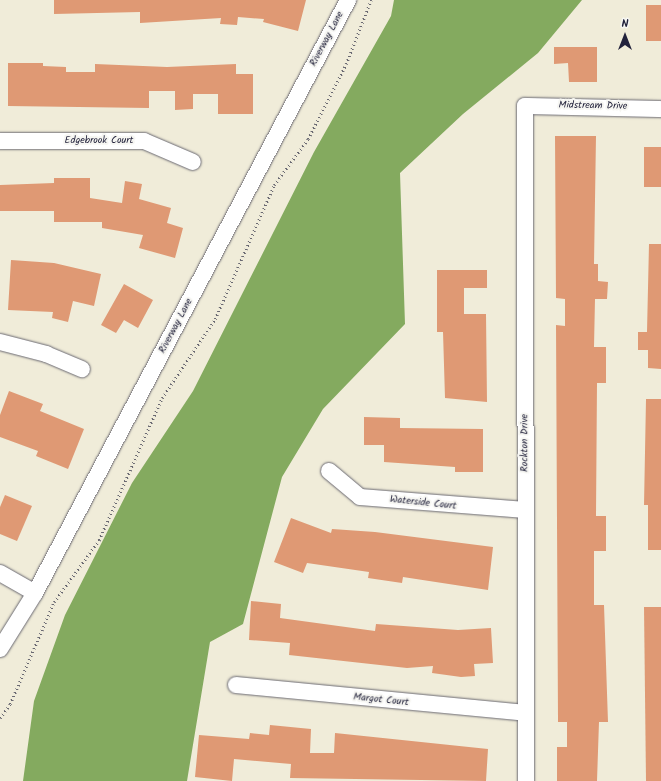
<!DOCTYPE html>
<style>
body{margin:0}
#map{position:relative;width:661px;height:781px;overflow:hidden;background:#f0ecd9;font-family:Kalam,sans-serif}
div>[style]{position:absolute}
.forest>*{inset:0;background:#84aa5f}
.building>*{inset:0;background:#df9974}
.path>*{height:2.5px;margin-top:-1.25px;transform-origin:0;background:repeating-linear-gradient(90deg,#6a6972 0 1px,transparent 0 4px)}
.roads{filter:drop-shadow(0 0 1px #6a6972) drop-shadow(0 0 1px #6a6972)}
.street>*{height:16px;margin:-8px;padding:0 8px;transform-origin:8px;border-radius:8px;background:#fff}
span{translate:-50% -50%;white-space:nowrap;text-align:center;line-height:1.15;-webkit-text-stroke:4px #f6f6f2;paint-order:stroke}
.street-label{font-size:10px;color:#22223b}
.north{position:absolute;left:605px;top:16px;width:40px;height:40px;-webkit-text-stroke:3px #f6f6f2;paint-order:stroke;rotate:0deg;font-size:11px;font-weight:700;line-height:16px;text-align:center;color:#22223b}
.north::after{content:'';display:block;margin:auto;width:14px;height:18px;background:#22223b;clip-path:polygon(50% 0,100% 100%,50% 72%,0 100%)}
</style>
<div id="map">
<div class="forest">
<i style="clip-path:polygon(394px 0,582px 0,538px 53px,463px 114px,400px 173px,405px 324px,323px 409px,282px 477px,243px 624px,210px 642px,187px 781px,23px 781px,34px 701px,65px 615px,132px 483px,193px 391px,314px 152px,391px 16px)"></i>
</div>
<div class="building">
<i style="clip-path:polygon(54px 0,306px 0,298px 31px,263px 22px,264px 19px,238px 17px,237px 25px,220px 24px,221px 18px,140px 23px,140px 12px,54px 14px)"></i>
<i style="clip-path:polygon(646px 5px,661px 5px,661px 41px,646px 41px)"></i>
<i style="clip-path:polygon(554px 47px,597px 47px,597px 82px,569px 82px,568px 63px,554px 64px)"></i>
<i style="clip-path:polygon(8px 63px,43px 63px,43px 66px,66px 67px,66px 72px,95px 72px,95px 64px,167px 67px,236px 64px,236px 74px,253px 74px,253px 114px,218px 114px,218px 94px,193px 94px,193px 109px,175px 110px,175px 91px,149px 91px,149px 108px,8px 106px)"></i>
<i style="clip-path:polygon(555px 136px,596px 136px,594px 264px,598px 264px,598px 281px,608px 282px,607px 299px,595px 299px,594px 347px,606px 347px,606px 383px,597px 383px,596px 516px,606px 516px,606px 551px,594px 551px,594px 605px,604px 605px,608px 722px,599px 722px,597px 781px,557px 781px,557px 747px,567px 747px,567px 722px,558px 722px,556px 325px,565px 326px,565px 299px,556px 298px)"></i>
<i style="clip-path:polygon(644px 147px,661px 147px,661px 187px,644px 187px)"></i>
<i style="clip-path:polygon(54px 178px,90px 178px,90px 198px,122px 203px,125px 181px,142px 184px,139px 199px,171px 208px,167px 223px,183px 228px,175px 258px,139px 248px,143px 235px,102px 228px,102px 222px,54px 222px,54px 211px,0 211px,0 185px,54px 183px)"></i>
<i style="clip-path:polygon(649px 244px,661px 244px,661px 369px,648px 368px,648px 350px,638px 350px,638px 332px,647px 332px)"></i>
<i style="clip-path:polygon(11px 260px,54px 263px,101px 274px,94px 306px,73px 301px,68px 322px,52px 318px,53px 312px,8px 310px)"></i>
<i style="clip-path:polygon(437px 270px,487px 270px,487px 288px,464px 288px,464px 314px,486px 314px,487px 402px,445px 398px,443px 332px,437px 332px)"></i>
<i style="clip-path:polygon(124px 284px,153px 300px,138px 328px,124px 320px,116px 333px,101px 325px)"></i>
<i style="clip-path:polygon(9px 391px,43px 404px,40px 411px,84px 429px,68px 469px,36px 456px,38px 451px,0 437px,0 415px)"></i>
<i style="clip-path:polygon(646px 399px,661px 399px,661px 550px,648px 550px,648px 505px,644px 505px)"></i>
<i style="clip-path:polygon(364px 417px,400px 418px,400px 428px,483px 429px,483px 472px,455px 472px,455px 467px,384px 462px,384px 445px,364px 445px)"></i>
<i style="clip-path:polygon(5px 495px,32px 506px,17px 541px,0 534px,0 507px)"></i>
<i style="clip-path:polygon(291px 518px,331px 533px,332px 529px,375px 532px,493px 547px,488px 590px,403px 577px,402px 583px,368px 578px,369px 572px,307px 563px,303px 573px,274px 562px)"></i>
<i style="clip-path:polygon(251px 601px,281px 604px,280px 618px,375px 631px,376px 624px,458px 630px,491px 628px,493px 663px,474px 664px,475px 676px,461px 677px,432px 673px,433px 666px,407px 668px,289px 655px,290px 643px,249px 640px)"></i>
<i style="clip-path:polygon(644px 607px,661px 607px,661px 781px,646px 781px)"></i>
<i style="clip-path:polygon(270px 725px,311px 729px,310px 753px,334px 753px,335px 733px,488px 749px,486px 781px,290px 778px,291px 764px,234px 759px,232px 781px,195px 777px,199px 735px,249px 739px,250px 733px,269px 735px)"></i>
</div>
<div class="path">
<i style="left:0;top:718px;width:17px;rotate:-54deg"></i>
<i style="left:10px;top:704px;width:111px;rotate:-66.7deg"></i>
<i style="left:54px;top:602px;width:77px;rotate:-54deg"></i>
<i style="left:99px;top:540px;width:155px;rotate:-66.1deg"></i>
<i style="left:162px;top:398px;width:95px;rotate:-56.1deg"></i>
<i style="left:215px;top:319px;width:146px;rotate:-66.2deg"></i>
<i style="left:274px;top:185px;width:57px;rotate:-53.5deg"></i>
<i style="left:308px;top:139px;width:84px;rotate:-63.1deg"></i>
<i style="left:346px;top:64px;width:69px;rotate:-68.7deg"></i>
</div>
<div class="roads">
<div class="street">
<i style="left:0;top:141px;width:144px"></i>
<i style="left:144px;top:141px;width:53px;rotate:23.2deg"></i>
<i style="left:0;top:342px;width:48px;rotate:14.6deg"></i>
<i style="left:46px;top:354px;width:39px;rotate:23deg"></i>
<i style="left:329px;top:471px;width:40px;rotate:40deg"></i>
<i style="left:360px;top:497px;width:166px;rotate:4.5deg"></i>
<i style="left:0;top:573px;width:40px;rotate:29.7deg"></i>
<i style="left:0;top:649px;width:66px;rotate:-58deg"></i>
<i style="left:35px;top:593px;width:671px;rotate:-62.17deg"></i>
<i style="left:236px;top:685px;width:291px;rotate:5.5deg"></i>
<i style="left:526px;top:781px;width:675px;rotate:-90.08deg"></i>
<i style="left:525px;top:106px;width:136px;rotate:1.3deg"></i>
</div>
</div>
<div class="street-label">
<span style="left:327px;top:39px;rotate:-62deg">Riverway Lane</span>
<span style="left:593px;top:106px;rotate:1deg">Midstream Drive</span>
<span style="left:99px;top:141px">Edgebrook Court</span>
<span style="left:176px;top:326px;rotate:-62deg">Riverway Lane</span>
<span style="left:525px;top:443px;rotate:-90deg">Rockton Drive</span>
<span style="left:423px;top:503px;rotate:6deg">Waterside Court</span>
<span style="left:381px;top:700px;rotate:6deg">Margot Court</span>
</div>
<div class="north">N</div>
</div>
